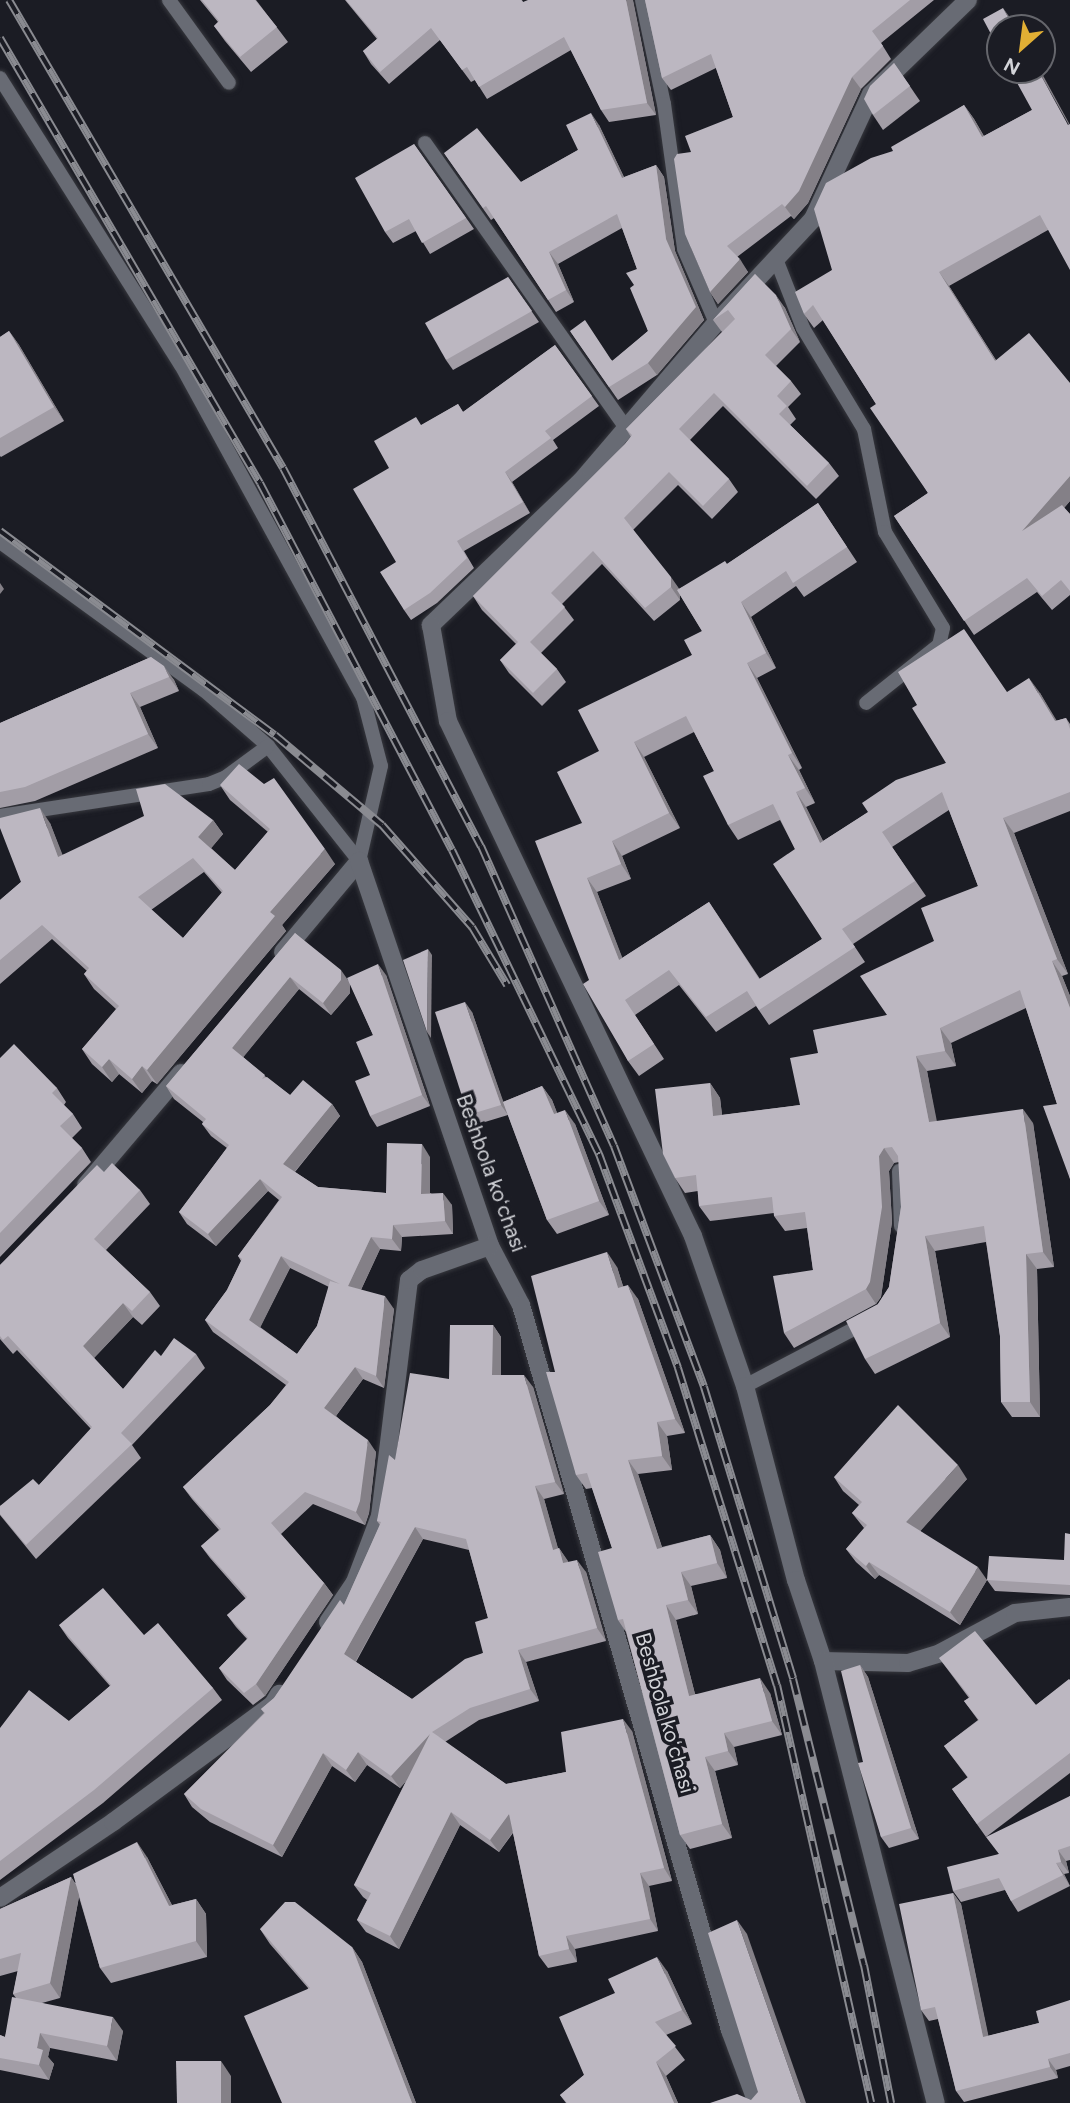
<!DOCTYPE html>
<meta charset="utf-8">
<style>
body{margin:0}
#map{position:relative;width:1070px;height:2103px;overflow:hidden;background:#1b1c24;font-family:Figtree,sans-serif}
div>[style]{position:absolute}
.roads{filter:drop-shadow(0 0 2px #37383e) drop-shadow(0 0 2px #37383e)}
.service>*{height:14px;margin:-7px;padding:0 7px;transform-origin:7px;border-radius:7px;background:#686b74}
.minor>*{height:18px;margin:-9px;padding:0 9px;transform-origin:9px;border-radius:9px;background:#686b74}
.rail>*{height:8px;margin-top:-4px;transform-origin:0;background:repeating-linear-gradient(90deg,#1b1c24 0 16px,#8a8b91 0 32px);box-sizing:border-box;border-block:2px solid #8a8b91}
.wall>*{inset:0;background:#a29da6}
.shaded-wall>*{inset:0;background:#848087}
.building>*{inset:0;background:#bcb7c1}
span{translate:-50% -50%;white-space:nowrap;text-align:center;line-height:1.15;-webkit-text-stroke:7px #1b1c24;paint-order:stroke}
.street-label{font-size:21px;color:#d3d4d9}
.north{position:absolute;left:986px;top:14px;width:70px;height:70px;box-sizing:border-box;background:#1b1c24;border:2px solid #65666c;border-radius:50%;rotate:208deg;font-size:19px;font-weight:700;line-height:28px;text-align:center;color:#d3d4d9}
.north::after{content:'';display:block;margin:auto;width:24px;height:32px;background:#e1af34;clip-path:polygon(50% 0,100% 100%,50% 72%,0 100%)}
</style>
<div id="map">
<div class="roads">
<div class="service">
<i style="left:169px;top:0;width:102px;rotate:54.1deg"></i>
<i style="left:642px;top:0;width:106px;rotate:78.1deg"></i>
<i style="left:664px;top:104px;width:146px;rotate:82.1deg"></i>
<i style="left:684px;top:249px;width:81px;rotate:66.6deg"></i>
<i style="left:0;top:78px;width:339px;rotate:57.8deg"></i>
<i style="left:181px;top:365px;width:379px;rotate:61.3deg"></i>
<i style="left:363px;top:697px;width:71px;rotate:75.4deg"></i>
<i style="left:381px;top:766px;width:98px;rotate:103deg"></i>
<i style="left:425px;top:143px;width:349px;rotate:54.8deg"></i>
<i style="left:776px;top:259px;width:74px;rotate:68.6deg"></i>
<i style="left:803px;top:328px;width:118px;rotate:58.9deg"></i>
<i style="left:864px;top:429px;width:105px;rotate:78.5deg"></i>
<i style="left:885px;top:532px;width:112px;rotate:58.9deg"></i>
<i style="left:943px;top:628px;width:17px;rotate:103deg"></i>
<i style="left:939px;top:645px;width:93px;rotate:141.5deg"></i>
<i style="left:0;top:542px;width:252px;rotate:36deg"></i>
<i style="left:204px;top:690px;width:85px;rotate:41.2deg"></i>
<i style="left:268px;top:746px;width:147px;rotate:51.6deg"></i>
<i style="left:0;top:816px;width:211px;rotate:-8.7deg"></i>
<i style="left:209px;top:784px;width:18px;rotate:-22deg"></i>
<i style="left:226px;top:777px;width:52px;rotate:-36.4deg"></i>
<i style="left:899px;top:1171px;width:55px;rotate:87.9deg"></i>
<i style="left:745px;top:1386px;width:138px;rotate:-27.7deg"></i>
</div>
<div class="minor">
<i style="left:968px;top:0;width:135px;rotate:135.9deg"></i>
<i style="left:871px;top:94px;width:138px;rotate:114.9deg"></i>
<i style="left:813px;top:219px;width:142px;rotate:133deg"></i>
<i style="left:716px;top:323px;width:209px;rotate:130.5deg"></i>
<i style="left:580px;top:482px;width:207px;rotate:136.2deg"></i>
<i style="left:431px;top:625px;width:97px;rotate:80deg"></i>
<i style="left:448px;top:721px;width:570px;rotate:64.56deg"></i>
<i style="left:693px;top:1236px;width:159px;rotate:70.9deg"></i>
<i style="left:745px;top:1386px;width:201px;rotate:75.3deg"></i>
<i style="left:796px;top:1580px;width:85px;rotate:71.6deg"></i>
<i style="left:823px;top:1661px;width:85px;rotate:1.3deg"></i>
<i style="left:908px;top:1663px;width:34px;rotate:-17deg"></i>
<i style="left:940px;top:1653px;width:85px;rotate:-28.1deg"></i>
<i style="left:1015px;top:1613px;width:55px;rotate:-6.2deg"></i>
<i style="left:283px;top:952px;width:119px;rotate:-50.1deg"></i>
<i style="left:359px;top:861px;width:407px;rotate:71.2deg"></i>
<i style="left:490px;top:1246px;width:67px;rotate:62.3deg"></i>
<i style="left:521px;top:1305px;width:755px;rotate:73.92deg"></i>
<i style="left:730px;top:2030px;width:78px;rotate:69.7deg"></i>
<i style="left:86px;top:1185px;width:147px;rotate:-49.7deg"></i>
<i style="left:328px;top:1622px;width:48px;rotate:-56deg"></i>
<i style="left:355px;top:1582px;width:71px;rotate:-69.3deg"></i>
<i style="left:380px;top:1516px;width:238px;rotate:-83deg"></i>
<i style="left:409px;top:1280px;width:16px;rotate:-38deg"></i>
<i style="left:422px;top:1270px;width:72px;rotate:-19.4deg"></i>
<i style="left:823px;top:1661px;width:456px;rotate:75.7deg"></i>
<i style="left:0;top:1898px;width:136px;rotate:-33.9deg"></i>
<i style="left:113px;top:1822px;width:199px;rotate:-36.4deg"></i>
<i style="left:273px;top:1704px;width:12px;rotate:-59deg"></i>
</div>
</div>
<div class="rail">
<i style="left:9px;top:0;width:542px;rotate:59.65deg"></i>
<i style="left:283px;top:468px;width:427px;rotate:62.4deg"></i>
<i style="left:481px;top:846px;width:328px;rotate:66.1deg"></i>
<i style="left:614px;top:1146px;width:257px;rotate:69.5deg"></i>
<i style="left:704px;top:1387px;width:305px;rotate:73deg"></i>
<i style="left:793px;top:1679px;width:295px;rotate:76.1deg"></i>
<i style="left:864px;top:1965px;width:141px;rotate:78.9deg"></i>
<i style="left:0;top:38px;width:515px;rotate:59.7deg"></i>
<i style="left:260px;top:483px;width:414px;rotate:62.4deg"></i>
<i style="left:452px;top:850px;width:338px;rotate:64.2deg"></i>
<i style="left:599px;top:1154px;width:228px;rotate:69.7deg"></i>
<i style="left:678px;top:1368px;width:332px;rotate:72.7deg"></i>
<i style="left:777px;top:1685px;width:428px;rotate:77.3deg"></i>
<i style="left:0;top:531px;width:342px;rotate:36.6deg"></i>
<i style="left:275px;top:735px;width:140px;rotate:40.1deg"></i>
<i style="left:382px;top:825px;width:136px;rotate:48.6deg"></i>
<i style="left:472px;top:927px;width:68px;rotate:58.9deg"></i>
</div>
<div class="wall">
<i style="clip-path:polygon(200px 0,256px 0,288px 42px,251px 72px,225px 41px,214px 26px,218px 22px)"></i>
<i style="clip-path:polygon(345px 0,522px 0,523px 2px,633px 1px,656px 115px,609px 122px,601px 110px,571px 50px,487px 99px,475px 80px,471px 82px,440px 40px,389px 84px,371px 64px,363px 51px,377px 39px)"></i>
<i style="clip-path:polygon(645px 0,934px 0,881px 43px,891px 59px,861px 89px,808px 203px,794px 219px,791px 216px,737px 257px,748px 272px,718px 304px,710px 292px,691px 152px,733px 117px,716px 68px,671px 90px,662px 78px)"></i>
<i style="clip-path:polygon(894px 63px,920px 101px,883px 130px,873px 115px)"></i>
<i style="clip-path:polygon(1040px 70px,1048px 230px,949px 286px,996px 360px,1070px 383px,1070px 501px,1064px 508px,1070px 514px,1070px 595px,1052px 610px,1037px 592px,974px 635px,894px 516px,928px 493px,876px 404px,823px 320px,814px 328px,804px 314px,832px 270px,893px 151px,964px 105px,974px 119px,984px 136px,1032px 110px)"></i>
<i style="clip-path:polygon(599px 125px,624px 177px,656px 165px,664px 177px,675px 251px,704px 320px,657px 375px,618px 400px,570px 331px,613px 361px,648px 331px,634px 285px,637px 269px,622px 228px,558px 264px,574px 302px,556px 312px,494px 218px,491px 220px,444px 153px,521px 182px,578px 150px)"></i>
<i style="clip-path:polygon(414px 144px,474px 229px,430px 254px,416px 231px,393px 243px,385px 232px)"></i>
<i style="clip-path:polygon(evenodd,755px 274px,785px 308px,800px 342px,776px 366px,791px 381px,801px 394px,788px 407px,796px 419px,790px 425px,829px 463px,839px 476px,816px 499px,723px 406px,690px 440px,729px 479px,738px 492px,712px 519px,678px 485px,633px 530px,679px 589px,727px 564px,818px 503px,857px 562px,804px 597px,796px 586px,751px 617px,776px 668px,757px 678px,802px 768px,799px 770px,815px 803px,806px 807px,823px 841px,946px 763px,1007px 692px,1040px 693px,1056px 721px,1066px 718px,1070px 724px,1070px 811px,1014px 833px,1068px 974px,1062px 976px,1070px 996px,1070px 1179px,1057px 1104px,1026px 1008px,951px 1043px,956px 1066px,927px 1071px,936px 1121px,1033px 1123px,1054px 1267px,1037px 1269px,1040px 1417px,1012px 1417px,1001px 1402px,1000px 1336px,986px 1242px,935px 1251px,950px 1337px,875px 1374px,865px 1359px,878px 1304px,889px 1287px,901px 1207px,899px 1162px,894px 1163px,889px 1171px,892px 1222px,881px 1297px,876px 1304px,794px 1348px,784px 1333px,813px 1270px,807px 1228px,785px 1231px,774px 1216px,774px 1213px,710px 1221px,699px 1206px,698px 1191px,685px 1193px,675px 1178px,710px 1083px,720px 1098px,722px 1115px,800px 1105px,818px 1053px,887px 1015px,934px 941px,978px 886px,949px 810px,892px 847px,926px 896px,853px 944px,865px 962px,769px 1025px,756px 1006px,716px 1032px,679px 985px,635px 1015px,664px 1059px,639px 1076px,628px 1061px,589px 980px,582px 823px,599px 751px,692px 655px,702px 631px,680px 595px,680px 600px,654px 621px,602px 564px,562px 604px,574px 620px,541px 653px,557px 669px,566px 682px,542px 706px,509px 673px,500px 660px,516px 644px,482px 610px,473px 596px,625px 444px,631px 437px,626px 429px,722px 332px,713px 320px,755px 274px,694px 732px,714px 771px,728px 825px,738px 840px,780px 820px,795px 849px,822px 939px,760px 979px,709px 902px,622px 958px,597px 892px,631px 879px,622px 856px,680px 828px,644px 757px,694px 732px)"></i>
<i style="clip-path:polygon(508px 277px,539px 322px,453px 370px,446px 360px)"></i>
<i style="clip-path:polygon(9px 331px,19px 345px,64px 421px,1px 457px,0 456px,0 337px)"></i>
<i style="clip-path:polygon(555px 345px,599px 406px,553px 440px,558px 448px,512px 482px,530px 513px,464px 551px,474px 568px,437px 603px,411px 620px,404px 610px,396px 562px,389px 468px,422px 425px,458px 404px,463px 412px)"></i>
<i style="clip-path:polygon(151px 657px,174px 680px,179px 691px,140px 707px,158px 748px,35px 801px,0 808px,0 723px)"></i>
<i style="clip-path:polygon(evenodd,220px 785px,335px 864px,282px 925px,286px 931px,157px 1084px,152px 1081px,142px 1093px,119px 1074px,112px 1082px,92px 1064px,82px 1049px,116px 1009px,94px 989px,84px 974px,87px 971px,52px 939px,0 984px,0 900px,21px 882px,50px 823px,62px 855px,213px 820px,223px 834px,211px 848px,235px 870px,268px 832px,230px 800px,220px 785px,204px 872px,222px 893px,183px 938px,151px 910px,204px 872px)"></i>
<i style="clip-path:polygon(evenodd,295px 933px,349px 982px,386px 975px,430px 1106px,377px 1127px,370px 1116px,370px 1075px,373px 1035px,350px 983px,350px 993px,331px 1015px,299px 989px,243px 1057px,266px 1077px,290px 1095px,332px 1104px,340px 1116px,295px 1172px,318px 1187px,386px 1193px,430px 1157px,430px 1193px,452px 1205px,453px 1234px,402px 1237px,401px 1251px,380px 1249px,361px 1290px,394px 1309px,384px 1388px,363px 1379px,336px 1416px,376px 1452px,369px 1513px,365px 1525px,313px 1504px,281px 1534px,324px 1583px,333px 1595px,265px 1696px,253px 1705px,227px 1680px,219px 1668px,247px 1639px,236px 1627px,227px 1615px,246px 1599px,210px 1558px,201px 1546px,219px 1530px,192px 1499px,183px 1487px,270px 1405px,286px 1385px,213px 1332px,205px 1320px,227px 1290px,241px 1261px,238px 1256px,279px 1200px,268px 1191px,216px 1246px,187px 1224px,179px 1212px,227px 1148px,211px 1136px,202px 1124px,203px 1122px,174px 1099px,166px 1086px,295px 933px,290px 1268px,329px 1287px,317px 1326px,297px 1354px,260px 1327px,290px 1268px)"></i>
<i style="clip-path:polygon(472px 1012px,503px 1102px,542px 1086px,552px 1100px,557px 1113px,575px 1124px,609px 1215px,557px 1234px,547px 1220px,508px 1115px,475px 1125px,468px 1115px)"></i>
<i style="clip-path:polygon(0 1058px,57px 1088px,66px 1102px,64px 1105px,73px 1114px,82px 1128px,72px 1138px,82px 1148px,91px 1162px,0 1257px)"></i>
<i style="clip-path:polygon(104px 1172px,140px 1190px,150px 1204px,106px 1250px,150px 1292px,160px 1306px,142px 1325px,133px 1317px,94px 1358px,123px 1389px,161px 1356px,196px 1354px,205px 1368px,132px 1445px,141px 1458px,36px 1559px,0 1515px,0 1506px,39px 1485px,91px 1429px,17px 1350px,13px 1354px,0 1339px,0 1265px)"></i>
<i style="clip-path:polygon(617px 1267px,623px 1286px,638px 1299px,685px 1433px,667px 1436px,672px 1470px,638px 1474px,662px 1547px,710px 1535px,720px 1550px,727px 1578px,691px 1586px,698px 1614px,676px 1620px,695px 1694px,770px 1693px,782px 1735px,734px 1747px,738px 1765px,715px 1771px,732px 1838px,690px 1849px,680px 1835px,626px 1632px,618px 1620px,612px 1548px,592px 1488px,586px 1489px,576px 1475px,555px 1372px)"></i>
<i style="clip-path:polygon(evenodd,493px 1325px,501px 1337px,501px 1375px,533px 1387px,564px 1494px,544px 1499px,558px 1549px,559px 1548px,568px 1562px,586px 1572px,606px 1641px,526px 1662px,539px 1701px,479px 1720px,445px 1742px,506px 1784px,566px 1772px,632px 1731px,672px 1881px,649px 1886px,658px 1931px,575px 1949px,577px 1962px,548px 1968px,539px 1956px,513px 1833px,499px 1852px,460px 1825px,399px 1949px,366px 1932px,357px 1920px,367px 1900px,363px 1897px,354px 1885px,406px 1781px,400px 1788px,367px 1765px,355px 1782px,332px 1766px,282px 1857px,210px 1822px,192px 1807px,184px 1794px,264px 1713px,261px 1709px,274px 1698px,344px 1605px,380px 1525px,377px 1521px,395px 1460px,449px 1379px,493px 1325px,423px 1539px,469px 1550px,488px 1618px,483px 1653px,412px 1699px,356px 1662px,423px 1539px)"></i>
<i style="clip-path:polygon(834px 1477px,967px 1479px,920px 1531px,987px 1580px,1064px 1560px,1070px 1534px,1070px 1595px,995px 1591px,987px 1580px,960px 1625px,879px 1575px,875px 1579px,856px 1562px,846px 1549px,864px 1528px,852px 1513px,859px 1505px,843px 1491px)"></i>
<i style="clip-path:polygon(59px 1625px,144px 1635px,213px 1688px,222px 1700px,103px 1803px,0 1880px,0 1728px,69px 1721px,110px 1686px,68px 1638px)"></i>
<i style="clip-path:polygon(939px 1658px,1036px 1705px,1070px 1680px,1070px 1773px,986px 1837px,952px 1789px,968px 1778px,944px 1746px,978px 1720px,964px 1701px,969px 1698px)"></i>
<i style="clip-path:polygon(860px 1665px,868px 1677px,919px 1839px,889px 1848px,881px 1837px,863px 1762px)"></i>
<i style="clip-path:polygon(1070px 1796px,1070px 1860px,1066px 1861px,1069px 1873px,1064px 1874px,1070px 1886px,1018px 1912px,1011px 1901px,1005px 1890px,961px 1902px,953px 1891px)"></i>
<i style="clip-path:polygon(147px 1857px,172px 1905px,196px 1899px,206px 1914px,207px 1957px,111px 1983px,100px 1968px,79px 1897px,60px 1998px,42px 2003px,123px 2031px,117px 2061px,50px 2048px,48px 2057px,54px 2064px,49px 2080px,0 2070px,0 2035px,5px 2037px,16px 1998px,13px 1994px,18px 1971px,0 1976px,0 1909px,71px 1877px,75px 1883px)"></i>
<i style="clip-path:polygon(953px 1893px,961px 1904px,988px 2036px,1039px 2023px,1070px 2000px,1070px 2066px,1056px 2070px,1058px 2078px,964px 2102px,956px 2091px,938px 2019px,929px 2021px,921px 2010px)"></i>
<i style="clip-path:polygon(260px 1929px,352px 1947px,362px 1962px,416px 2103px,282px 2103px,308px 1988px,270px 1944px)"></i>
<i style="clip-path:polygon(667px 1971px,692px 2024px,666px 2035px,685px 2060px,666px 2076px,678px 2103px,566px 2103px,560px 2095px,584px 2075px)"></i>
</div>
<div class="shaded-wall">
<i style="clip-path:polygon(626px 0,633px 0,656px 115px,647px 103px)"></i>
<i style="clip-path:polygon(1003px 8px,1013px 22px,1016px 28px,1014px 28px)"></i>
<i style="clip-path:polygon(1038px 70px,1040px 70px,1070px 125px,1070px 127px)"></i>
<i style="clip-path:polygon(852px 77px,861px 89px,808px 203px,794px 219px,785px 207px)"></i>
<i style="clip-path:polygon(964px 105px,974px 119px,992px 151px,982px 137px)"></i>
<i style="clip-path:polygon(591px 113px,599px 125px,630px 190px,622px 178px)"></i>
<i style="clip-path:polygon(656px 165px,664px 177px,675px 251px,704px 320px,657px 375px,648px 363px,666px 239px)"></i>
<i style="clip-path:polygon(549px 252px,558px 264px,574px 302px,566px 290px)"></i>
<i style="clip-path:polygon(740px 259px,748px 272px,718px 304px,710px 292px)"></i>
<i style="clip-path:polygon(939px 272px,949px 286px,1005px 375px,995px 361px)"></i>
<i style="clip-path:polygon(776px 295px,785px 308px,800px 342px,791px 329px)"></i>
<i style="clip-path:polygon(9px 331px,19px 345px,64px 421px,54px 407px)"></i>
<i style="clip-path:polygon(505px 472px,512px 482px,530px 513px,523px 502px)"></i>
<i style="clip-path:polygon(1070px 476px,1070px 501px,1032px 545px,1022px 531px)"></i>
<i style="clip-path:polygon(671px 577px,680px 590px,680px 600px,671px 587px)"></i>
<i style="clip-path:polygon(0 583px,4px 589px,0 594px)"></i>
<i style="clip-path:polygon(741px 602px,751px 617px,776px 668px,766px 653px)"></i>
<i style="clip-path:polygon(747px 663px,757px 678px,802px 768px,792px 753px)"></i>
<i style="clip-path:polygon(164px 666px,174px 680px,179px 691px,169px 677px)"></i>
<i style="clip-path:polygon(1029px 678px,1040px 693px,1066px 736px,1055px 721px)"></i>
<i style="clip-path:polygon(130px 693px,140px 707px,158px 748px,148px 734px)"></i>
<i style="clip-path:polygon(634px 742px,644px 757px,680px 828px,669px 813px)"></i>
<i style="clip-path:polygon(788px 755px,799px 770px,815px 803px,805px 788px)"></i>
<i style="clip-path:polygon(796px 792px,806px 807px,831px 857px,820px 843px)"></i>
<i style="clip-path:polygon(40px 808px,50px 823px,69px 871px,58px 857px)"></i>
<i style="clip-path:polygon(1003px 818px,1014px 833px,1068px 974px,1057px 959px)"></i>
<i style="clip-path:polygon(213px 820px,223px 834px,208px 852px,198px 837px)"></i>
<i style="clip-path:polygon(612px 841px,622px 856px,631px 879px,621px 864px)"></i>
<i style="clip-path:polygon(325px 849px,335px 864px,282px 925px,286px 931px,157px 1084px,147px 1070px,270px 912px)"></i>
<i style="clip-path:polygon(587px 878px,597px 892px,629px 975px,619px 960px)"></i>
<i style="clip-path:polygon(428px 949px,432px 955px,431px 1038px,427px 1032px)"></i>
<i style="clip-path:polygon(1052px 961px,1062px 976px,1070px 996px,1070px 1008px)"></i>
<i style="clip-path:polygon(378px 964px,386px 975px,430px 1106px,422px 1095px)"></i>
<i style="clip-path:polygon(341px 970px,350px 983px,350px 993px,331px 1015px,323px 1003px)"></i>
<i style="clip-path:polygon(290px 977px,299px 989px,241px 1060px,232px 1048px)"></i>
<i style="clip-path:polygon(465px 1002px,472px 1012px,508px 1115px,501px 1105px)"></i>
<i style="clip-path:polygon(940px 1028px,951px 1043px,956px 1066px,945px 1051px)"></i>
<i style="clip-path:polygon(916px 1056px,927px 1071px,940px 1137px,929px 1122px)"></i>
<i style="clip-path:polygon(109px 1059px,119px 1074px,112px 1082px,102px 1067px)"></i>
<i style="clip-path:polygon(142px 1066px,152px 1081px,142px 1093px,132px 1079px)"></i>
<i style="clip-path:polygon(710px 1083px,720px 1098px,724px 1131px,713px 1116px)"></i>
<i style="clip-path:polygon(542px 1086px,552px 1100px,563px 1128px,554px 1114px)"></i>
<i style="clip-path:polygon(332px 1104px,340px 1116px,291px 1176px,283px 1164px)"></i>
<i style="clip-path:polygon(1023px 1109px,1033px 1123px,1054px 1267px,1043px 1252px)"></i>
<i style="clip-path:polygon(565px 1110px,575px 1124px,609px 1215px,599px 1201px)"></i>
<i style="clip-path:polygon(422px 1144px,430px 1157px,430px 1206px,421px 1194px)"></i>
<i style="clip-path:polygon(884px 1148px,894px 1163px,889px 1171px,892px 1222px,881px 1297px,876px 1304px,866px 1289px,879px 1156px)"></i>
<i style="clip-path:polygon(260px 1179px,268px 1191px,216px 1246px,208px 1234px)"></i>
<i style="clip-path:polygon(443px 1193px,452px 1205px,453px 1234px,445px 1221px)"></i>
<i style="clip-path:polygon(393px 1225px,402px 1237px,401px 1251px,392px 1239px)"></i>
<i style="clip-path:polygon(925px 1236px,935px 1251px,950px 1337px,940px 1323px)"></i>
<i style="clip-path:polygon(371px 1237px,380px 1249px,357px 1298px,348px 1286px)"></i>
<i style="clip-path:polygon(607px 1252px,617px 1267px,628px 1302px,618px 1288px)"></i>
<i style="clip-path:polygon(1026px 1254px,1037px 1269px,1040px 1417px,1030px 1402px)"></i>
<i style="clip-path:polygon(281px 1256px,290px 1268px,258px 1332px,249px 1320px)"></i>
<i style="clip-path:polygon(628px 1285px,638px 1299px,685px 1433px,675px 1419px)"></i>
<i style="clip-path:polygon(385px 1296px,394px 1309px,384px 1388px,376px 1376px)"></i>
<i style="clip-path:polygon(123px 1303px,133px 1317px,92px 1360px,83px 1346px)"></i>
<i style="clip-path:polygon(493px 1325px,501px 1337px,501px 1388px,492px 1375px)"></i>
<i style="clip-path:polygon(355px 1367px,363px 1379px,333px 1420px,324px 1408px)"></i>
<i style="clip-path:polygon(524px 1375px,533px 1387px,564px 1494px,555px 1482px)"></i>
<i style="clip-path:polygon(657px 1422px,667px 1436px,672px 1470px,662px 1456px)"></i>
<i style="clip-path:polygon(368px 1440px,376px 1452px,369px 1513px,365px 1525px,356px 1512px)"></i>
<i style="clip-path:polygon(628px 1460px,638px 1474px,667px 1563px,657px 1549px)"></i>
<i style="clip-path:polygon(958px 1465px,967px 1479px,916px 1536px,906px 1522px)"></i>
<i style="clip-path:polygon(535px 1486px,544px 1499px,562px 1562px,553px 1550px)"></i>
<i style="clip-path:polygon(415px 1527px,423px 1539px,353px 1666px,344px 1654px)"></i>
<i style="clip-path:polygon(710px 1535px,720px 1550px,727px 1578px,717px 1563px)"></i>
<i style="clip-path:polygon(559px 1548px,568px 1561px,572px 1576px,563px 1563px)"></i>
<i style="clip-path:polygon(577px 1560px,586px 1572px,606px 1641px,597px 1628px)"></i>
<i style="clip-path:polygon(869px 1562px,879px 1575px,875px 1579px,866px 1566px)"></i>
<i style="clip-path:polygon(978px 1567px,987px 1580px,960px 1625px,950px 1612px)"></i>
<i style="clip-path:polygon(681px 1572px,691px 1586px,698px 1614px,688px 1600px)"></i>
<i style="clip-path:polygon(324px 1583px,333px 1595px,265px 1696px,256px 1684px)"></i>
<i style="clip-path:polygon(666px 1605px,676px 1620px,699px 1710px,689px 1696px)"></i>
<i style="clip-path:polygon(518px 1650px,526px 1662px,539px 1701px,530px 1689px)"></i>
<i style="clip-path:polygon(860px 1665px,868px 1677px,919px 1839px,911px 1828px)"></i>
<i style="clip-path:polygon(760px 1678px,770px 1693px,782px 1735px,772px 1721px)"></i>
<i style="clip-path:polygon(623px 1719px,632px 1731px,672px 1881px,664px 1868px)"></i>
<i style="clip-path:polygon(724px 1733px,734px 1747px,738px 1765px,728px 1751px)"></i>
<i style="clip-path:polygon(430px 1734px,438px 1746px,400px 1788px,391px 1776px)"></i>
<i style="clip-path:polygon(358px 1752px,367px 1765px,355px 1782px,346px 1770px)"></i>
<i style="clip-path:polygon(323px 1753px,332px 1766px,282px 1857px,273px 1845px)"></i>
<i style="clip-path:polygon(705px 1757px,715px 1771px,732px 1838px,722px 1824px)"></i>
<i style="clip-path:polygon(451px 1812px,460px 1825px,399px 1949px,390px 1936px)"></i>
<i style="clip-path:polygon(509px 1814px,517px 1826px,499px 1852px,490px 1840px)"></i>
<i style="clip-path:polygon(137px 1842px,147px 1857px,180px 1921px,169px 1906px)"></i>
<i style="clip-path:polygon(1058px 1850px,1066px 1861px,1069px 1873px,1061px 1862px)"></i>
<i style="clip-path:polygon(1056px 1863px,1064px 1874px,1070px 1886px,1063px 1875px)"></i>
<i style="clip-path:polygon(640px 1873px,649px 1886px,658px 1931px,650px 1919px)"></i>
<i style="clip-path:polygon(71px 1877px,80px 1891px,60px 1998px,50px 1983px)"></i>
<i style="clip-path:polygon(953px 1893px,961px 1904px,991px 2048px,983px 2037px)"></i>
<i style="clip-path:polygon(196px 1899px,206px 1914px,207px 1957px,196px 1941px)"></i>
<i style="clip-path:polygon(737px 1920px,747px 1934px,806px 2103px,801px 2103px)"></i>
<i style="clip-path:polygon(566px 1936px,575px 1949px,577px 1962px,569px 1949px)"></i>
<i style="clip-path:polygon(352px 1947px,362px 1962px,416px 2103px,412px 2103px)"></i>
<i style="clip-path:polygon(657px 1957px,667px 1971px,692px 2024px,682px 2010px)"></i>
<i style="clip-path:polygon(113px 2017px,123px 2031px,117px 2061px,107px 2046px)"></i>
<i style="clip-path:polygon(40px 2033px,50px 2048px,48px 2057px,54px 2064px,49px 2080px,39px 2065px,37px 2048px)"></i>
<i style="clip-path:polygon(1048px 2059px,1056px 2070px,1058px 2078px,1050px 2067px)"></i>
<i style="clip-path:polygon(221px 2061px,231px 2076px,231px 2103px,221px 2103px)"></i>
<i style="clip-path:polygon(656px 2062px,666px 2076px,678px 2103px,674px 2103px)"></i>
</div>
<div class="building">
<i style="clip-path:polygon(202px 0,255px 0,277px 27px,240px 57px,214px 26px,219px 21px)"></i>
<i style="clip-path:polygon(346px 0,521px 0,523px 2px,528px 0,626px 0,647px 103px,601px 110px,564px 37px,479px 87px,467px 67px,462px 70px,431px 28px,380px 72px,363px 51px,378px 38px)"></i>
<i style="clip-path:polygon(645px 0,910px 0,872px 31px,883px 46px,852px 77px,799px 191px,785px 207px,782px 204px,727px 246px,740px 259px,710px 292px,685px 234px,674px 159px,677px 154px,691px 152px,685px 136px,733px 117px,711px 54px,662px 78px)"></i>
<i style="clip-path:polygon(1003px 8px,1014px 28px,1000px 28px,1000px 51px,983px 19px)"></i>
<i style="clip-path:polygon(894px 63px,910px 86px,873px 115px,864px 99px,870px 86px)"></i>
<i style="clip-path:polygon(1010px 70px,1038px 70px,1068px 125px,1070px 124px,1070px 270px,1040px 215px,939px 272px,995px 361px,1029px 333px,1070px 383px,1070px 476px,1022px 531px,1062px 505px,1070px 514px,1070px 591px,1061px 580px,1042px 596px,1027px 578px,964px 621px,894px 516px,928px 493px,870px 408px,876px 404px,813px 305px,804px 314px,795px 292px,832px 270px,814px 209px,826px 183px,871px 158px,893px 151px,891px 147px,964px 105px,982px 137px,1032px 110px)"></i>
<i style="clip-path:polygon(591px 113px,622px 178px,656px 165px,666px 239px,696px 307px,648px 363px,609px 387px,570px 331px,585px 320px,612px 361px,648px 331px,630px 288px,634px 285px,626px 273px,637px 269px,617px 214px,549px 252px,566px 290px,548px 300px,486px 206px,483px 208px,444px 153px,477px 128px,521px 182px,578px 150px,566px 125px)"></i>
<i style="clip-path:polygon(414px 144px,466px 218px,422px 243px,409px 219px,385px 232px,355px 178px)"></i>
<i style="clip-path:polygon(755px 274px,776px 295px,791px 329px,765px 355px,791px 381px,777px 396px,787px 406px,779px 414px,829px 463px,807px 486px,714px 393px,679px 429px,729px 479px,703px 506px,669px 472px,624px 518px,671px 577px,671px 587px,645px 608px,593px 551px,551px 593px,565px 607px,530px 642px,557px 669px,533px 693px,500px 660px,518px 642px,473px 596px,625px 444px,632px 435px,626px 429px,735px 319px,728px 310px,713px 320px)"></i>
<i style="clip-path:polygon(508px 277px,532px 311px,446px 360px,425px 323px)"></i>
<i style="clip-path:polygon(9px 331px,54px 407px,0 438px,0 337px)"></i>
<i style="clip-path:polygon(555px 345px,592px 396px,545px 431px,551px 438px,505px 472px,523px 502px,457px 541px,467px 558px,430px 593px,404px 610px,380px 572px,396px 562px,353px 489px,389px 468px,374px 441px,416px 417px,421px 425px,458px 404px,463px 412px)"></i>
<i style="clip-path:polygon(evenodd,818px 503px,847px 547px,793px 583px,786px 571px,741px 602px,766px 653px,747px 663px,792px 753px,788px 755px,805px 788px,796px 792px,820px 843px,868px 812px,862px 803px,896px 780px,946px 763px,912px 708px,917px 705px,898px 672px,964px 629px,1007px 692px,1029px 678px,1055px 721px,1066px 718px,1070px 729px,1070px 792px,1003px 818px,1057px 959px,1052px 961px,1070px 1008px,1070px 1179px,1043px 1106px,1057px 1104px,1020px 990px,940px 1028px,945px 1051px,916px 1056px,929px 1122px,1023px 1109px,1043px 1252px,1026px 1254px,1030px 1402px,1001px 1402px,1000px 1336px,984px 1226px,925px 1236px,940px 1323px,865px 1359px,846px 1321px,878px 1304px,889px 1287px,901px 1207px,898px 1156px,892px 1147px,884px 1148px,879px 1156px,882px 1207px,870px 1282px,866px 1289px,784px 1333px,773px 1276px,813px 1270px,805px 1212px,774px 1216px,772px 1197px,699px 1206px,696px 1175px,675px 1178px,663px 1154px,655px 1089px,710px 1083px,713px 1116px,800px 1105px,790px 1058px,818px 1053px,813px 1030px,887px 1015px,860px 976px,934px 941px,921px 908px,978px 886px,942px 792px,882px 832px,915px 881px,842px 929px,855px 947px,759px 1010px,747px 991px,706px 1017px,669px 970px,625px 1000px,654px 1044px,628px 1061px,583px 984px,589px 980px,535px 841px,582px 823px,557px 772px,599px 751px,578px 710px,692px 655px,684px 640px,702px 631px,677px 590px,725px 561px,727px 564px,818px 503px,686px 716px,714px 771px,703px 776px,728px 825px,773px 804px,795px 849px,773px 864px,822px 939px,759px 979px,709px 902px,619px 960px,587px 878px,621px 864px,612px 841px,669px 813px,634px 742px,686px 716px)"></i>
<i style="clip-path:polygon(151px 657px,164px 666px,169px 677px,130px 693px,148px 734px,25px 787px,0 792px,0 723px)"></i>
<i style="clip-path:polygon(evenodd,239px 764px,264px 784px,274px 778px,325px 849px,270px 912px,275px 916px,147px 1070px,142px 1066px,132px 1079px,109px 1059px,102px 1067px,82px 1049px,119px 1006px,84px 974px,89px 968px,42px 925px,0 960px,0 900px,21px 882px,0 828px,0 818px,40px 808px,58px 857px,144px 816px,136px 789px,165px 784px,213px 820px,198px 837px,235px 870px,270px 829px,220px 785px,239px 764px,193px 858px,223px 891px,183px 938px,138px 897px,193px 858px)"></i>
<i style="clip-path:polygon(evenodd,295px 933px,341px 970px,341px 980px,323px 1003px,290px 977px,232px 1048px,265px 1075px,262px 1079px,267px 1077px,290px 1095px,303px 1080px,332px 1104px,283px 1164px,318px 1187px,386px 1193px,387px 1143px,422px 1144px,421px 1194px,443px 1193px,445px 1221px,393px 1225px,392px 1239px,371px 1237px,348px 1286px,385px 1296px,376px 1376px,355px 1367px,324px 1408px,368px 1440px,360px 1501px,356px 1512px,305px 1492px,271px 1523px,324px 1583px,256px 1684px,244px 1693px,219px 1668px,248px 1638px,227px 1615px,247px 1597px,201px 1546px,221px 1529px,183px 1487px,270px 1405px,289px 1382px,205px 1320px,227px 1290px,242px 1259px,238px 1256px,282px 1197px,260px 1179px,208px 1234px,179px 1212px,229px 1145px,202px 1124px,206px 1119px,166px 1086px,295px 933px,281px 1256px,340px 1284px,330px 1281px,317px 1326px,297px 1354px,249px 1320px,281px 1256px)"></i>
<i style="clip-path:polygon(428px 949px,427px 1032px,403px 960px)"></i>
<i style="clip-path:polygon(378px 964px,422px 1095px,370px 1116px,355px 1081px,370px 1075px,356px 1042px,373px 1035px,347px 978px)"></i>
<i style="clip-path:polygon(465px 1002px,501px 1105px,468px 1115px,435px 1012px)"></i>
<i style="clip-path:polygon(14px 1044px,57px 1088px,52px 1093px,73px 1114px,60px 1126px,82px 1148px,0 1233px,0 1058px)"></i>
<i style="clip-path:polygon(542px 1086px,554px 1114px,565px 1110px,599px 1201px,547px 1220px,503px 1102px)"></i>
<i style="clip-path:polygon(112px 1163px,140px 1190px,94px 1239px,150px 1292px,132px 1311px,123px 1303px,83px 1346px,123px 1389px,155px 1350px,161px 1356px,174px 1338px,196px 1354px,121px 1433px,132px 1444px,26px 1545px,0 1514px,0 1506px,33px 1479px,39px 1485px,92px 1427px,8px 1336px,3px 1340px,0 1336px,0 1265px,97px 1165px,104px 1172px)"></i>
<i style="clip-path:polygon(607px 1252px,618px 1288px,628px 1285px,675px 1419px,657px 1422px,662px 1456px,628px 1460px,657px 1549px,710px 1535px,717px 1563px,681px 1572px,688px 1600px,666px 1605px,689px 1696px,760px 1678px,772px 1721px,724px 1733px,728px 1751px,705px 1757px,722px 1824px,680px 1835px,623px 1619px,618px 1620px,598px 1552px,612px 1548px,587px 1473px,576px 1475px,546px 1372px,555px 1372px,531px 1276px)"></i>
<i style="clip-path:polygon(evenodd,450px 1325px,493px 1325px,492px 1375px,524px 1375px,555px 1482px,535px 1486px,553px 1550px,559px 1548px,563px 1563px,577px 1560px,597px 1628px,518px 1650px,530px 1689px,470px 1708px,432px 1732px,506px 1784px,566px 1772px,561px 1732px,623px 1719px,664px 1868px,640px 1873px,650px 1919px,566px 1936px,569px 1949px,539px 1956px,509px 1814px,490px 1840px,451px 1812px,390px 1936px,357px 1920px,371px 1893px,354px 1885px,430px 1734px,391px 1776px,358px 1752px,346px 1770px,323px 1753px,273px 1845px,201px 1809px,184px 1794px,265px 1713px,261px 1709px,274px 1698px,340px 1600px,344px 1605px,381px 1522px,377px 1521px,389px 1455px,395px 1460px,410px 1373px,449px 1379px,450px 1325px,415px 1527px,466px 1539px,488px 1618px,475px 1622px,483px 1653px,465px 1659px,412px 1699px,344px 1654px,415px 1527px)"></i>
<i style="clip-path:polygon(898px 1405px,958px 1465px,906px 1522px,978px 1567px,950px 1612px,869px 1562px,866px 1566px,846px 1549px,867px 1525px,852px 1513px,862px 1502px,834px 1477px)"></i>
<i style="clip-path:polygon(1065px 1533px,1070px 1534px,1070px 1585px,987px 1580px,989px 1556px,1064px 1560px)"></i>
<i style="clip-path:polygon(103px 1588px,144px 1635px,158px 1623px,213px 1688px,94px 1790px,0 1861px,0 1728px,29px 1690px,69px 1721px,111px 1685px,59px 1625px)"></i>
<i style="clip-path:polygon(975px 1631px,1036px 1705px,1069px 1679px,1070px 1680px,1070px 1753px,977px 1824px,952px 1789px,968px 1777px,944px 1746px,979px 1720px,964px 1701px,970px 1697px,939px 1658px)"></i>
<i style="clip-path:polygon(860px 1665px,911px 1828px,881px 1837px,858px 1763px,863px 1762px,841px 1671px)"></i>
<i style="clip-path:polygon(1070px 1796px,1070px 1846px,1058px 1850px,1061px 1862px,1056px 1863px,1063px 1875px,1011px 1901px,999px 1878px,953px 1891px,947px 1867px,999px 1854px,986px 1837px)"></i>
<i style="clip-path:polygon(137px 1842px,169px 1906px,196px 1899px,196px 1941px,100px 1968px,73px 1874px)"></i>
<i style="clip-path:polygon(71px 1877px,50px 1983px,13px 1994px,21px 1953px,0 1959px,0 1909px)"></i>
<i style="clip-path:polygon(953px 1893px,983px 2037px,1039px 2023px,1036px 2011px,1070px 2000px,1070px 2053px,1048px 2059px,1050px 2067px,956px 2091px,935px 2007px,921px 2010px,899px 1904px)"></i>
<i style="clip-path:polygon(285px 1902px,295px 1902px,352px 1947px,412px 2103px,282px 2103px,244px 2016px,310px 1988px,260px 1929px)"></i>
<i style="clip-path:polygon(737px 1920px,801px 2103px,710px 2103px,737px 2094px,751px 2100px,758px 2092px,708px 1933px)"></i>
<i style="clip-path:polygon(657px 1957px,682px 2010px,655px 2022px,676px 2046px,656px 2062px,674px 2103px,567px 2103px,560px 2095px,584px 2075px,559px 2017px,615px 1993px,608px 1979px)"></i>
<i style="clip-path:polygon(12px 1997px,113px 2017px,107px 2046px,40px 2033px,37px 2048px,43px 2050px,39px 2065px,0 2058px,0 2035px,5px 2037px)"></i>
<i style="clip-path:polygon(176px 2061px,221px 2061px,221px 2103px,177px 2103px)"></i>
</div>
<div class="street-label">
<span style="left:491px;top:1173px;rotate:70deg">Beshbola koʻchasi</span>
<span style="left:665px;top:1713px;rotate:74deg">Beshbola koʻchasi</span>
</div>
<div class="north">N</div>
</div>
